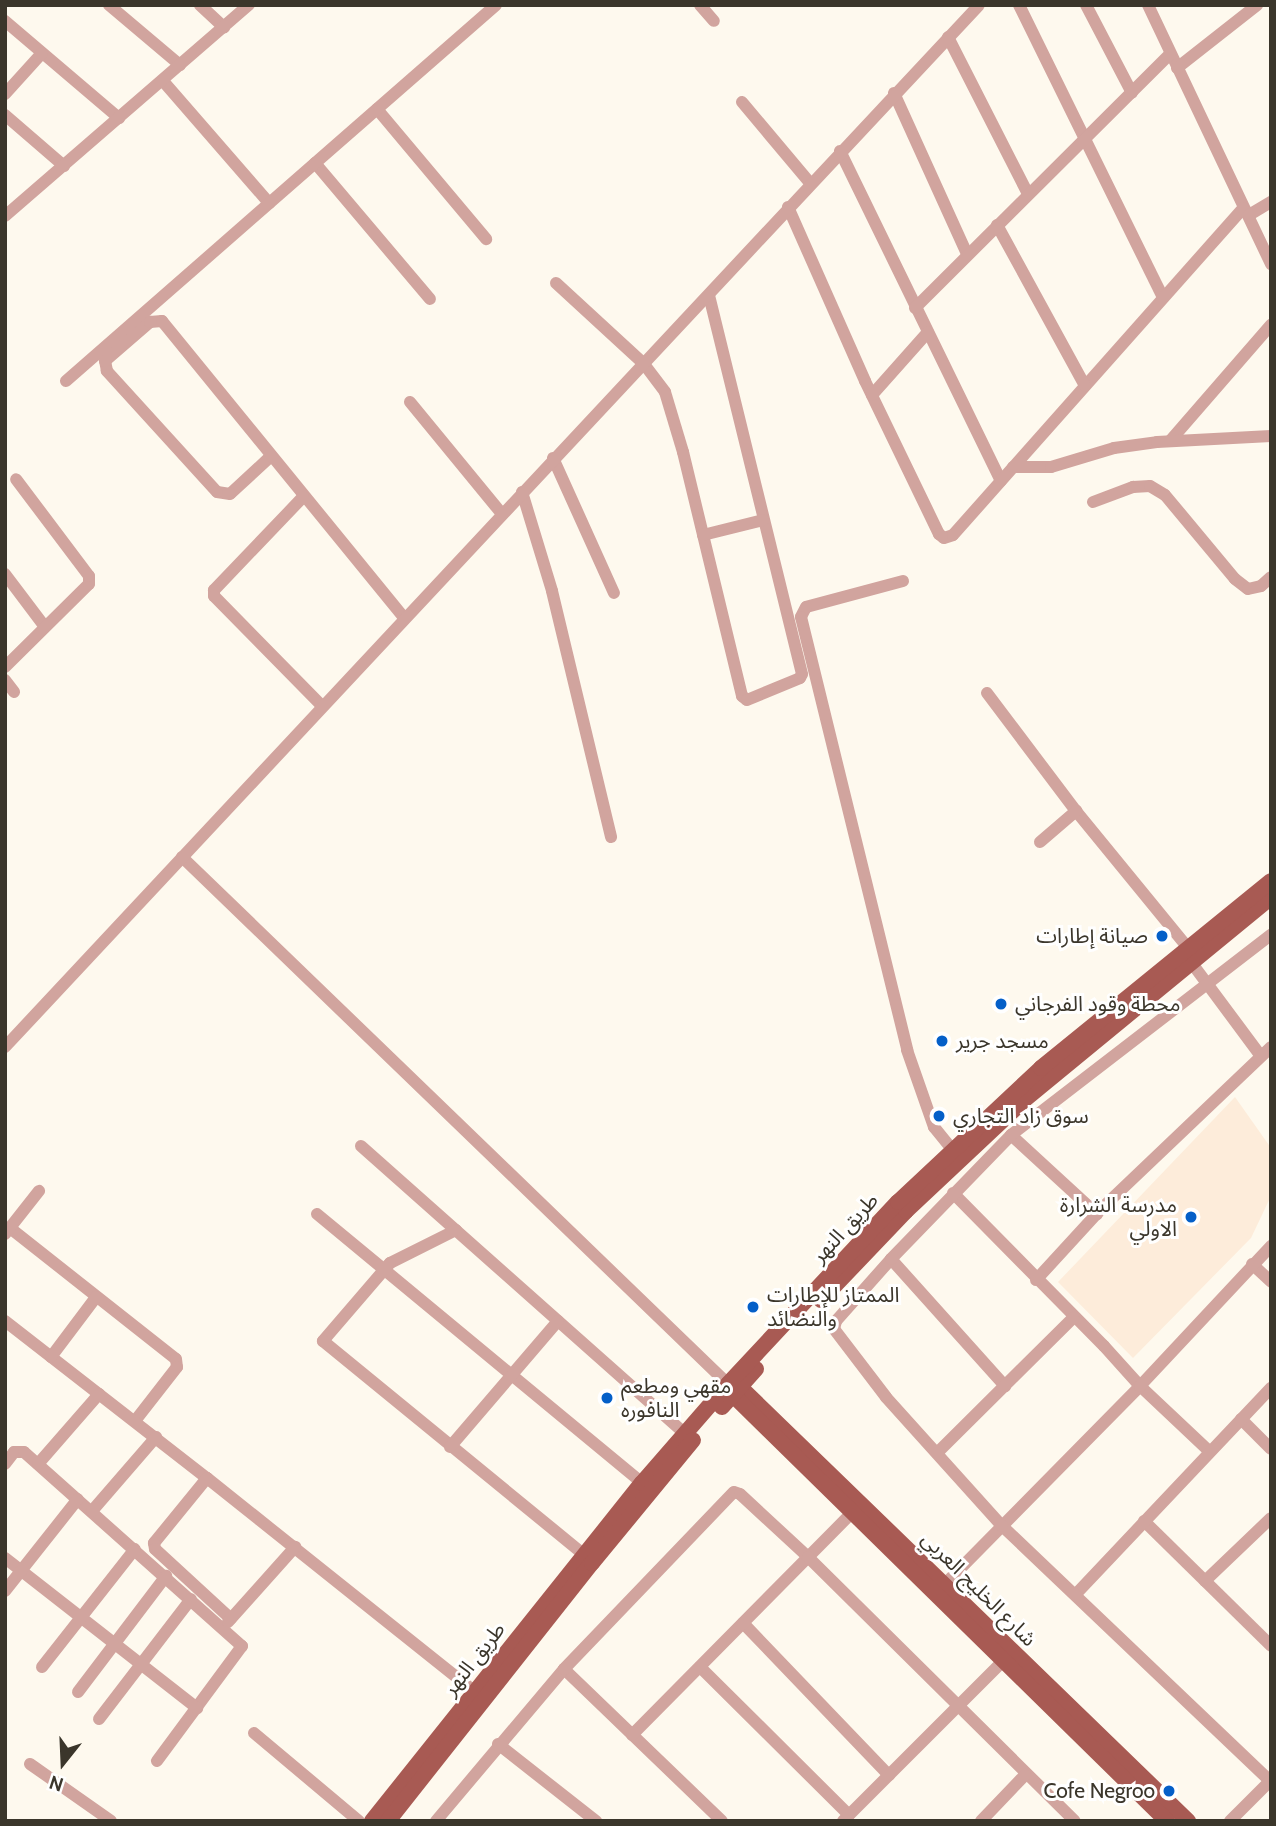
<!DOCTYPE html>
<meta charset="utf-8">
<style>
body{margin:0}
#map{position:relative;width:1276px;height:1826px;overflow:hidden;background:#fef9ee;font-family:Cabin,"Noto Sans Arabic",sans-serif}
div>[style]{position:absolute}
.education>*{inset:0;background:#fdecda}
.minor>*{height:12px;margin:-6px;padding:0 6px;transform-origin:6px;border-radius:6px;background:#d1a49e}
.major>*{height:16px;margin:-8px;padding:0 8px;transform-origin:8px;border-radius:8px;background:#a85a53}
.dots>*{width:19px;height:19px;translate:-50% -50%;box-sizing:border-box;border:4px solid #fff;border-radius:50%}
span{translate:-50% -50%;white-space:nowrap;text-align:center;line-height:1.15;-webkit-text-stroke:6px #fff;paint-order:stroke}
.poi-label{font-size:21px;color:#3b362b}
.right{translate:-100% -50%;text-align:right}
.left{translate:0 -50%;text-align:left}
.street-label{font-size:21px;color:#3b362b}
.frame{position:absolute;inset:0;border:7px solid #3b362b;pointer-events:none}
.north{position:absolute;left:28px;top:1728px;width:70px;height:70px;-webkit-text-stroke:5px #fff;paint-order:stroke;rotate:198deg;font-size:19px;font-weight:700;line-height:28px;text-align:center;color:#3b362b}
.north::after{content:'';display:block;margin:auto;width:24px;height:32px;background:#3b362b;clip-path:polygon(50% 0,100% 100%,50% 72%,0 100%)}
</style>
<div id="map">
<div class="education">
<i style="clip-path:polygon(1235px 1097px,1271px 1148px,1271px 1196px,1251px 1238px,1133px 1358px,1058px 1282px)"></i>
</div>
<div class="minor">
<i style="left:109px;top:5px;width:93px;rotate:40.2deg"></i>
<i style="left:200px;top:5px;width:33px;rotate:43deg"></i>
<i style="left:700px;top:5px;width:21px;rotate:49deg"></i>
<i style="left:1019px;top:5px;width:324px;rotate:63.8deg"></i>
<i style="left:1086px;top:5px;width:99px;rotate:62.4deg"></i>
<i style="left:1148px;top:5px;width:287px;rotate:64.6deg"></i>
<i style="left:5px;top:21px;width:150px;rotate:40.4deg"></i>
<i style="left:948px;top:37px;width:176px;rotate:63deg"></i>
<i style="left:1177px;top:68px;width:102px;rotate:-38.2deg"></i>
<i style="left:163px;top:81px;width:162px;rotate:49deg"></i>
<i style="left:894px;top:93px;width:177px;rotate:65.6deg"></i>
<i style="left:5px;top:94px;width:55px;rotate:-47.9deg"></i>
<i style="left:742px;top:102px;width:106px;rotate:50deg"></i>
<i style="left:377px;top:109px;width:170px;rotate:50deg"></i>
<i style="left:5px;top:115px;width:78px;rotate:40.8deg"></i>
<i style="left:840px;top:151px;width:367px;rotate:64deg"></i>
<i style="left:315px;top:163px;width:178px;rotate:49.8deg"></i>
<i style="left:788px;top:207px;width:190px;rotate:66.1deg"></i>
<i style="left:865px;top:381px;width:170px;rotate:64.2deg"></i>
<i style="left:939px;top:534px;width:6px;rotate:39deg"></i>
<i style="left:944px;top:538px;width:9px;rotate:-18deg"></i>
<i style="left:953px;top:535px;width:437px;rotate:-48.4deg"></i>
<i style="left:1249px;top:215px;width:26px;rotate:-31deg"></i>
<i style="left:5px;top:216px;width:323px;rotate:-40.9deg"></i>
<i style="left:997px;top:225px;width:183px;rotate:61.3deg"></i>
<i style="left:556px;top:283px;width:120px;rotate:42.6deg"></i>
<i style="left:644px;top:364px;width:35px;rotate:53deg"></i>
<i style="left:665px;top:392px;width:63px;rotate:73.3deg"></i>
<i style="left:683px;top:452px;width:251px;rotate:76.4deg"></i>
<i style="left:742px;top:696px;width:6px;rotate:39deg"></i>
<i style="left:747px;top:700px;width:57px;rotate:-22.5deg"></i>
<i style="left:800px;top:678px;width:4px;rotate:-63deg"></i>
<i style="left:802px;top:674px;width:390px;rotate:-103.8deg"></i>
<i style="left:915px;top:308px;width:360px;rotate:-44.9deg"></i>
<i style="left:66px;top:381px;width:571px;rotate:-41.17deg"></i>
<i style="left:872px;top:395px;width:84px;rotate:-48.4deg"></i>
<i style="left:410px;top:402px;width:145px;rotate:50.6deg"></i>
<i style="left:1170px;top:441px;width:154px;rotate:-49deg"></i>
<i style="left:270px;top:457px;width:54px;rotate:137.2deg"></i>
<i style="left:230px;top:494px;width:13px;rotate:-171deg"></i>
<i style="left:217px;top:492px;width:164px;rotate:-132.3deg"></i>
<i style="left:107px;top:371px;width:10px;rotate:-101deg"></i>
<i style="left:105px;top:361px;width:60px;rotate:-40.9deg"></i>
<i style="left:150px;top:322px;width:12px;rotate:-5deg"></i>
<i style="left:162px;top:321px;width:383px;rotate:50.8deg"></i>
<i style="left:553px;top:458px;width:148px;rotate:65.7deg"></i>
<i style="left:1013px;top:467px;width:38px"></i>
<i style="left:1051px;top:467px;width:66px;rotate:-16.8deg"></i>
<i style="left:1114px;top:448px;width:43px;rotate:-7.9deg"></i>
<i style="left:1157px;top:442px;width:114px;rotate:-3deg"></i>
<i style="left:522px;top:492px;width:103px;rotate:73.1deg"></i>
<i style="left:552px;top:591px;width:253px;rotate:76.5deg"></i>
<i style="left:303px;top:497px;width:129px;rotate:133.7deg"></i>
<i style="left:214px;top:590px;width:6px;rotate:90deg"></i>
<i style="left:214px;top:596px;width:154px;rotate:45.5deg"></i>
<i style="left:1093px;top:502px;width:43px;rotate:-20.6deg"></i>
<i style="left:1133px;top:487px;width:17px;rotate:-3deg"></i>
<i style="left:1150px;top:486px;width:17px;rotate:31deg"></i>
<i style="left:1165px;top:495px;width:109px;rotate:50.2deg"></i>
<i style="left:1235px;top:579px;width:16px;rotate:38deg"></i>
<i style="left:1248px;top:589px;width:13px;rotate:-13deg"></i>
<i style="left:1261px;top:586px;width:13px;rotate:-42deg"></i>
<i style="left:703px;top:535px;width:62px;rotate:-14deg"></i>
<i style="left:5px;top:574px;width:66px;rotate:53deg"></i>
<i style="left:903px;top:581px;width:100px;rotate:165deg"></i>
<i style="left:806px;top:607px;width:11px;rotate:117deg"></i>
<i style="left:801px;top:617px;width:446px;rotate:76.2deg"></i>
<i style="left:907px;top:1050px;width:82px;rotate:70.7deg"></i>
<i style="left:934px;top:1127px;width:28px;rotate:51deg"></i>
<i style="left:5px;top:667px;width:118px;rotate:-44.7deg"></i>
<i style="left:89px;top:584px;width:8px;rotate:-90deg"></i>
<i style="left:89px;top:576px;width:121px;rotate:-127deg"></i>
<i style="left:5px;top:680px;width:15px;rotate:53deg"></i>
<i style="left:987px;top:693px;width:148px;rotate:53deg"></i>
<i style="left:1076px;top:811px;width:177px;rotate:50.7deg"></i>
<i style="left:1040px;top:842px;width:48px;rotate:-40.7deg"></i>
<i style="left:182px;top:857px;width:759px;rotate:43.99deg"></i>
<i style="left:1191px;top:962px;width:116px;rotate:53.4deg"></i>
<i style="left:5px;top:1047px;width:1426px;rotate:-46.93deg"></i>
<i style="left:1011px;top:1135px;width:117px;rotate:42.6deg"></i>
<i style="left:361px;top:1146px;width:433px;rotate:41.6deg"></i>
<i style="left:953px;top:1193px;width:215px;rotate:45.4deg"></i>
<i style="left:1104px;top:1346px;width:54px;rotate:48deg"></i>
<i style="left:1140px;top:1386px;width:95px;rotate:43.3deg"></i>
<i style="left:317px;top:1214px;width:422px;rotate:39.6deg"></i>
<i style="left:10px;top:1228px;width:211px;rotate:38.3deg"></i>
<i style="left:176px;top:1359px;width:8px;rotate:83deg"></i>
<i style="left:177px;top:1367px;width:68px;rotate:127.9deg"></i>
<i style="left:456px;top:1230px;width:74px;rotate:153.4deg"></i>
<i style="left:390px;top:1263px;width:103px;rotate:130.7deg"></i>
<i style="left:323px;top:1341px;width:336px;rotate:39.3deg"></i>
<i style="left:5px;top:1234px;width:55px;rotate:-51.7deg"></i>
<i style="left:891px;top:1259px;width:171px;rotate:48.1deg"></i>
<i style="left:1252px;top:1264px;width:26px;rotate:43deg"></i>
<i style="left:1036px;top:1280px;width:96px;rotate:-47.5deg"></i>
<i style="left:1101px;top:1209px;width:235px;rotate:-43.6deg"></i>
<i style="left:5px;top:1321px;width:256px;rotate:37.9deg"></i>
<i style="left:207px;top:1478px;width:343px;rotate:38.6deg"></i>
<i style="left:51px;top:1357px;width:75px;rotate:-53.1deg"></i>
<i style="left:1241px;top:1419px;width:42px;rotate:45deg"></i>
<i style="left:450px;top:1447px;width:166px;rotate:-49.4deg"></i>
<i style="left:937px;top:1453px;width:192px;rotate:-44.8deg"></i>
<i style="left:5px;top:1464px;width:15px;rotate:-53deg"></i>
<i style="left:14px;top:1452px;width:10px"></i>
<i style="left:24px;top:1452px;width:292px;rotate:41.7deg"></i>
<i style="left:242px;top:1646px;width:143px;rotate:126.5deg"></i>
<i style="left:38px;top:1464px;width:93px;rotate:-48.9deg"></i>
<i style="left:207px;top:1478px;width:84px;rotate:129.2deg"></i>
<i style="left:154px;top:1543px;width:6px;rotate:81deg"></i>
<i style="left:155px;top:1549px;width:103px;rotate:42.6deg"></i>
<i style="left:92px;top:1511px;width:98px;rotate:-49.1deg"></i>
<i style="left:1144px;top:1521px;width:178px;rotate:44.5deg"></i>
<i style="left:5px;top:1558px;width:244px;rotate:38deg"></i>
<i style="left:1205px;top:1581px;width:91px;rotate:-43.7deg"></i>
<i style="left:945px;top:1584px;width:278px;rotate:-45.4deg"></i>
<i style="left:1140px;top:1386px;width:192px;rotate:-46.9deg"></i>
<i style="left:5px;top:1591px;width:117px;rotate:-51.6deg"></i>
<i style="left:1076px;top:1594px;width:284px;rotate:-46.6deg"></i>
<i style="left:228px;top:1622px;width:101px;rotate:-48.2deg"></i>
<i style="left:743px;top:1623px;width:211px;rotate:46.2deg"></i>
<i style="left:42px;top:1667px;width:150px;rotate:-51.8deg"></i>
<i style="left:700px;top:1667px;width:210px;rotate:44.8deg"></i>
<i style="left:564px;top:1669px;width:219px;rotate:43.9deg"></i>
<i style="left:78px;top:1692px;width:146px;rotate:-52.8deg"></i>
<i style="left:99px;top:1719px;width:151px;rotate:-52.5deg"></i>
<i style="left:254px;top:1733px;width:137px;rotate:40deg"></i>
<i style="left:632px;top:1735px;width:314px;rotate:-45.3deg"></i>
<i style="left:498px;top:1744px;width:125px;rotate:38.2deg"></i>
<i style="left:30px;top:1764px;width:99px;rotate:35.1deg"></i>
<i style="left:1270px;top:1781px;width:370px;rotate:-136.4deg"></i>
<i style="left:1002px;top:1526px;width:173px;rotate:-132deg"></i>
<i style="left:886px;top:1397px;width:86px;rotate:-127.4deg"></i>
<i style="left:834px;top:1329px;width:8px;rotate:-76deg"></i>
<i style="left:836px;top:1321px;width:83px;rotate:-48.4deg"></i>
<i style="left:891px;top:1259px;width:173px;rotate:-45.9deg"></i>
<i style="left:1011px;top:1135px;width:328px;rotate:-37.6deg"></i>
<i style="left:436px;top:1821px;width:199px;rotate:-49.9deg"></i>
<i style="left:564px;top:1669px;width:245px;rotate:-46.2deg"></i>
<i style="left:734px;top:1492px;width:6px;rotate:18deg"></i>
<i style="left:740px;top:1494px;width:93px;rotate:42.8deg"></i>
<i style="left:808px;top:1557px;width:375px;rotate:44.7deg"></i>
<i style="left:843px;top:1821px;width:226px;rotate:-45deg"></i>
<i style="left:981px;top:1821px;width:64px;rotate:-46.3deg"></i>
<i style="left:1230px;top:1821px;width:58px;rotate:-45deg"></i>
</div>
<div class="major">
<i style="left:821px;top:1300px;width:123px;rotate:-46.3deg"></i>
<i style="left:906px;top:1211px;width:162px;rotate:-43.2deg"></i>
<i style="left:1024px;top:1100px;width:320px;rotate:-39.4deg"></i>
<i style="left:740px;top:1387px;width:624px;rotate:44.09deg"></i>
<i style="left:733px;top:1395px;width:608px;rotate:44.47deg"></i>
<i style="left:722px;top:1407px;width:51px;rotate:-48.2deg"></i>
<i style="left:372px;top:1821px;width:433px;rotate:-51.4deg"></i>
<i style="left:642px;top:1483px;width:131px;rotate:-49deg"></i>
<i style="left:728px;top:1384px;width:249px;rotate:-47deg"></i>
<i style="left:898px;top:1202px;width:196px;rotate:-43.1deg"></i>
<i style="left:1041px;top:1068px;width:296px;rotate:-39.1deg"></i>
<i style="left:388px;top:1821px;width:329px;rotate:-51.7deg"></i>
<i style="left:592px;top:1563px;width:159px;rotate:-50.6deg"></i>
</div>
<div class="dots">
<i style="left:1162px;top:936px;background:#045fc8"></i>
<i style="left:1001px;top:1004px;background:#045fc8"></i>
<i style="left:942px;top:1041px;background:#045fc8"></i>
<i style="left:939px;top:1116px;background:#045fc8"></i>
<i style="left:1191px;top:1217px;background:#045fc8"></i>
<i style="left:753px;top:1307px;background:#045fc8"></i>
<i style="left:607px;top:1398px;background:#045fc8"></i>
<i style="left:1169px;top:1791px;background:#045fc8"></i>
</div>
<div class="poi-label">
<span class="right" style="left:1148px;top:936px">صيانة إطارات</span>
<span class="left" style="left:1015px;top:1004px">محطة وقود الفرجاني</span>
<span class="left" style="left:956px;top:1041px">مسجد جرير</span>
<span class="left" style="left:953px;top:1116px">سوق زاد التجاري</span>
<span class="right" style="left:1177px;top:1217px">مدرسة الشرارة<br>الاولي</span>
<span class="left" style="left:767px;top:1307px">الممتاز للإطارات<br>والنضائد</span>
<span class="left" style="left:621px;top:1398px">مقهي ومطعم<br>النافوره</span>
<span class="right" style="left:1155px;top:1791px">Cofe Negroo</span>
</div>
<div class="street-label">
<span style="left:845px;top:1228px;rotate:-47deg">طريق النهر</span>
<span style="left:979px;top:1589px;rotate:45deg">شارع الخليج العربي</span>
<span style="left:474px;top:1659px;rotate:-52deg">طريق النهر</span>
</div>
<div class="frame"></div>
<div class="north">N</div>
</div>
